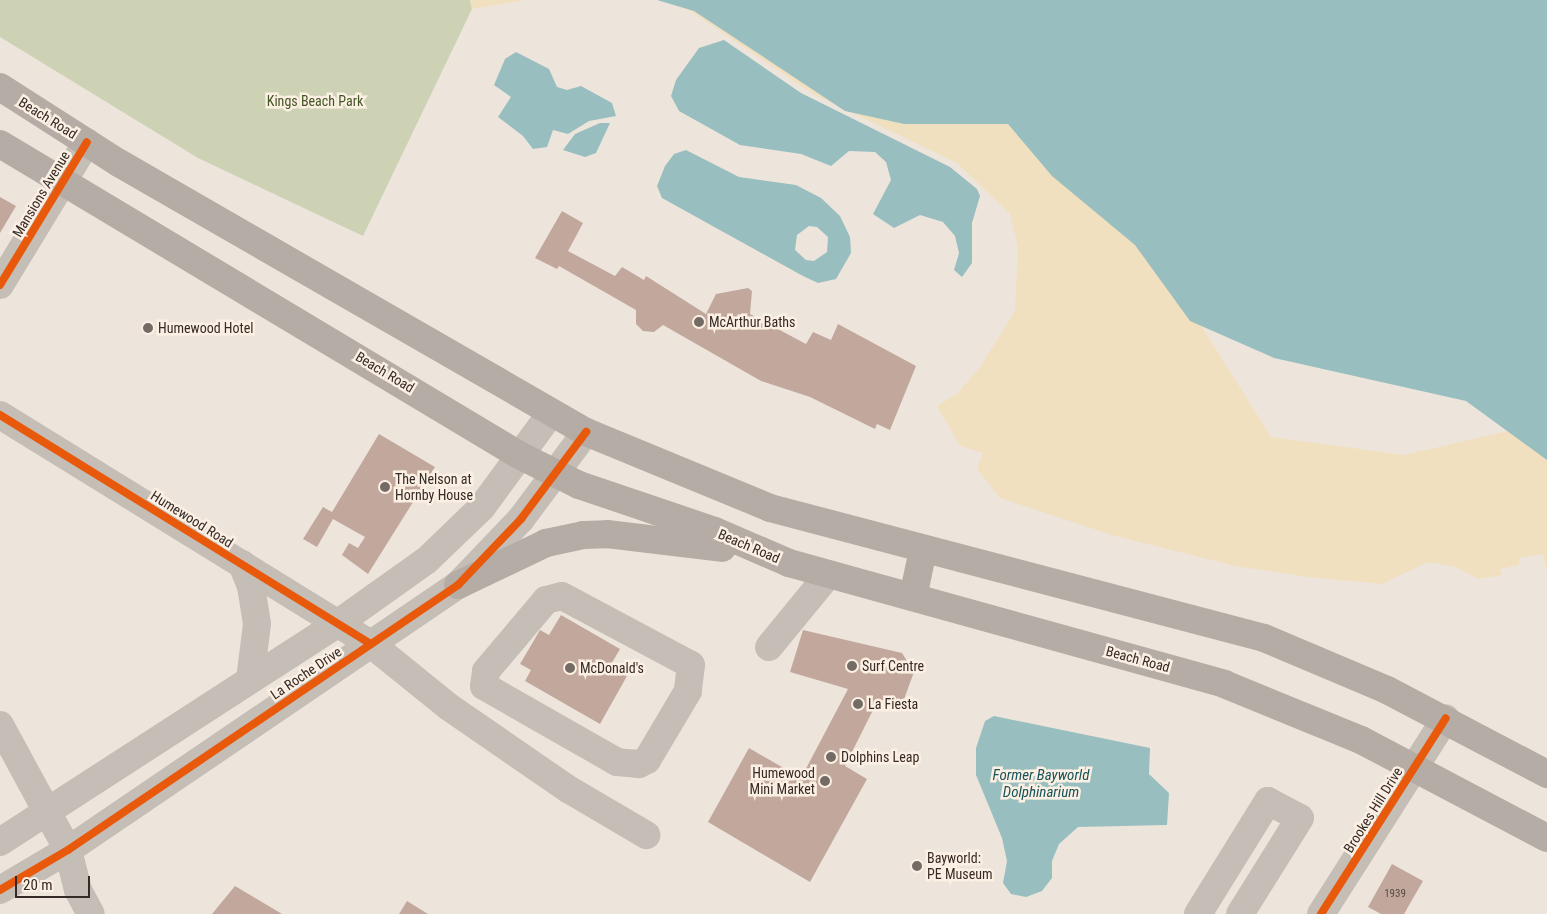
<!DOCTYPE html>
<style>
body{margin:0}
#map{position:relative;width:1547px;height:914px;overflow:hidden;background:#ede5dc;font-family:"Roboto Condensed",sans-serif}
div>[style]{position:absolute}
.green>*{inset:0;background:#cdd2b5}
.sand>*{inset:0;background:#f0e0c0}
.water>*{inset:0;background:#98bebf}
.building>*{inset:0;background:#c2a89c}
.minor>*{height:28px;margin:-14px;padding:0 14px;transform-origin:14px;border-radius:14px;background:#c5beb7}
.major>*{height:28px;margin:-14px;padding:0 14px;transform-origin:14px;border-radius:14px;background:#b4aca5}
.cycleway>*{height:8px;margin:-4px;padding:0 4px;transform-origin:4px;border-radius:4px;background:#e8590c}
.dots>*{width:14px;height:14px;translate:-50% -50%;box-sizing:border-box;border:2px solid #fbf0e3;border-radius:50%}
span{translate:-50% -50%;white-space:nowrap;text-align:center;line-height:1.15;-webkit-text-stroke:5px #fbf0e3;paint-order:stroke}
.number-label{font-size:11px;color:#584a43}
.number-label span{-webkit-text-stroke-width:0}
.park-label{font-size:14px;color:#435626}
.street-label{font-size:14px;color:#352a25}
.poi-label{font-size:14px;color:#352a25}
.left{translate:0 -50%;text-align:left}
.right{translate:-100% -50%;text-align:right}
.water-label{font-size:15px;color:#17545a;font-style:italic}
.scale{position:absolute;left:15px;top:876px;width:75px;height:22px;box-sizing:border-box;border:2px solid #352a25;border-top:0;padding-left:6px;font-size:15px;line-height:18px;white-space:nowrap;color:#352a25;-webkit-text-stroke:4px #fbf0e3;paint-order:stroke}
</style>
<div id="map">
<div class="green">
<i style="clip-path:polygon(0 0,470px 0,472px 9px,363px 236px,198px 158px,0 37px)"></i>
</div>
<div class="sand">
<i style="clip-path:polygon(470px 0,525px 0,472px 9px)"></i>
<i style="clip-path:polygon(662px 0,1094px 154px,1271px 437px,1404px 455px,1547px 422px,1547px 571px,1543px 554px,1519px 558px,1519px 565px,1500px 569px,1502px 575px,1478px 579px,1456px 567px,1428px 562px,1382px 584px,1307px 577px,1235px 566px,1115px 536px,1000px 498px,977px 469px,983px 453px,960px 446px,937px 406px,957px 394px,980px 367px,1015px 311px,1018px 248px,1010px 214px,957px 163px,813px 94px,692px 12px)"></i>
</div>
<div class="water">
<i style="clip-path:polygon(657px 0,1547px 0,1547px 460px,1466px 401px,1274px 358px,1190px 321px,1135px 245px,1052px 176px,1008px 124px,904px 124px,845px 111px,694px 11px)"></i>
<i style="clip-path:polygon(724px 40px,801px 93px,950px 167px,977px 189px,980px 196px,972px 223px,972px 263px,962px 277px,954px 270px,959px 253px,955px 236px,943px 222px,920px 215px,894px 228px,873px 214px,891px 180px,886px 162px,875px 152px,849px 151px,831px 166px,801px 154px,740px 145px,679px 111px,671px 96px,676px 80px,699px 48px)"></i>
<i style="clip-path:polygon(516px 52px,549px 69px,557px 87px,567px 90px,581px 86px,612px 103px,616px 116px,589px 121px,568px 134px,553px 130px,547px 147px,533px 149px,523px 136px,498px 117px,511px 97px,494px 85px,505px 59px)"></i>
<i style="clip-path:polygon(600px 123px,610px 123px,596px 153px,585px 157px,563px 150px,575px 134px)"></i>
<i style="clip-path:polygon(evenodd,686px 150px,739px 177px,796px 185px,821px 198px,840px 216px,850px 237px,851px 253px,836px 279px,818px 283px,803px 276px,662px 198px,657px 186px,665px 166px,674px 154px,686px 150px,809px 226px,817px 227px,828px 237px,827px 252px,814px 261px,806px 260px,795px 250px,797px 235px,809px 226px)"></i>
<i style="clip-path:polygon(994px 716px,1150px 748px,1149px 774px,1169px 793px,1167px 825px,1078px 827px,1059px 844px,1052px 861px,1052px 878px,1042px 891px,1026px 897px,1011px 894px,1003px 883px,1007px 861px,1002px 838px,976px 775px,976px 748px,985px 721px)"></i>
</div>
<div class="building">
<i style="clip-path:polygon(0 197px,16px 206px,0 233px)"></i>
<i style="clip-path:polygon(562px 211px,583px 223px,568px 251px,615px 276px,622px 267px,644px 280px,646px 276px,706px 314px,716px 294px,748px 288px,752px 291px,750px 314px,806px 344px,813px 332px,831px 340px,838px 324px,916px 366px,890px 430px,877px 424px,875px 429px,810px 397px,761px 381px,663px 325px,654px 332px,643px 331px,636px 324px,636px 310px,559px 266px,557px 269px,535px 258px)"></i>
<i style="clip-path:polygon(379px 434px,435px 467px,368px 574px,342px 555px,349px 543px,358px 548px,365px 537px,333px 519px,317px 547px,303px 539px,323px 507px,332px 512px)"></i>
<i style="clip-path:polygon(561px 615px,620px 649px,610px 666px,627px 676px,600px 724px,525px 681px,531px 670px,520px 664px,540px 630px,549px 635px)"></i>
<i style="clip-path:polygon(803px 630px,902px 653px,914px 672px,903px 702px,878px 700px,845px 766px,867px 779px,810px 882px,708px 822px,749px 748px,801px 778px,848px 689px,790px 672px)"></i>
<i style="clip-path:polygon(1392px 864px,1423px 881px,1404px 914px,1381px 914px,1368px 907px)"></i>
<i style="clip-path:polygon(235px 886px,282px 914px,212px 914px)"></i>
<i style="clip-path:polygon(407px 901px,428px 914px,399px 914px)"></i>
</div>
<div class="minor">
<i style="left:0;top:285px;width:167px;rotate:-58.7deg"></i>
<i style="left:0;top:415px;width:436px;rotate:31.7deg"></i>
<i style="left:371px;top:644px;width:100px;rotate:38.9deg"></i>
<i style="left:449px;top:707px;width:145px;rotate:34.6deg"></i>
<i style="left:568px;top:789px;width:91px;rotate:30.5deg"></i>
<i style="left:242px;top:564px;width:24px;rotate:68deg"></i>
<i style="left:251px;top:586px;width:38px;rotate:81deg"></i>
<i style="left:257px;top:624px;width:56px;rotate:97.1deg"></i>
<i style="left:562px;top:596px;width:146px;rotate:28.1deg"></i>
<i style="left:691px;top:665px;width:26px;rotate:97deg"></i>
<i style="left:688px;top:691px;width:80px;rotate:120.7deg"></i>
<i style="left:647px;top:760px;width:9px;rotate:153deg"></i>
<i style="left:639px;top:764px;width:22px;rotate:-175deg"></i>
<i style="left:617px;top:762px;width:153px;rotate:-150.3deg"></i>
<i style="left:484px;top:686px;width:15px;rotate:-82deg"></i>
<i style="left:486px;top:671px;width:93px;rotate:-49.8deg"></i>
<i style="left:546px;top:600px;width:16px;rotate:-14deg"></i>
<i style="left:769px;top:647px;width:93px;rotate:-50.7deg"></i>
<i style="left:0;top:725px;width:142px;rotate:61.5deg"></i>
<i style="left:68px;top:850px;width:41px;rotate:76deg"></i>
<i style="left:78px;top:890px;width:27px;rotate:62deg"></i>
<i style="left:0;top:842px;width:401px;rotate:-32.9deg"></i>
<i style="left:337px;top:624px;width:110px;rotate:-35.4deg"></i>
<i style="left:427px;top:560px;width:76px;rotate:-43.9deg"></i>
<i style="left:482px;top:507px;width:117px;rotate:-53.7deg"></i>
<i style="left:0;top:890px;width:79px;rotate:-30.5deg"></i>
<i style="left:68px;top:850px;width:472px;rotate:-34.2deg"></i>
<i style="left:458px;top:585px;width:91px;rotate:-46.3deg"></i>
<i style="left:521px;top:519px;width:109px;rotate:-53.2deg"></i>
<i style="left:1198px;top:914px;width:133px;rotate:-58.2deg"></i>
<i style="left:1268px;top:801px;width:36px;rotate:28deg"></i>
<i style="left:1300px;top:818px;width:113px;rotate:122deg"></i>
<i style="left:1321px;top:914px;width:232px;rotate:-57.5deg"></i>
</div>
<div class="major">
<i style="left:0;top:87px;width:141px;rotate:32.6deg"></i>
<i style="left:119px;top:163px;width:539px;rotate:29.94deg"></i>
<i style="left:586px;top:432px;width:199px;rotate:22.4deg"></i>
<i style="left:770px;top:508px;width:511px;rotate:14.74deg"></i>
<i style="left:1264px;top:638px;width:134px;rotate:22.9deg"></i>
<i style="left:1387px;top:690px;width:181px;rotate:27.7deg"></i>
<i style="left:0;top:144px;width:605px;rotate:30.93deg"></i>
<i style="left:519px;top:455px;width:67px;rotate:26.6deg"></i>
<i style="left:579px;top:485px;width:144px;rotate:18.7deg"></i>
<i style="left:715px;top:531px;width:81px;rotate:23.4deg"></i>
<i style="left:789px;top:563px;width:452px;rotate:15.5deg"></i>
<i style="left:1224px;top:684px;width:148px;rotate:22.2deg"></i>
<i style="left:1361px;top:740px;width:210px;rotate:27.8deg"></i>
<i style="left:458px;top:585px;width:98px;rotate:-25.5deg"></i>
<i style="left:546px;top:543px;width:38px;rotate:-12deg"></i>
<i style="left:583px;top:535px;width:24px;rotate:-2deg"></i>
<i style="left:607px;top:534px;width:116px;rotate:6.9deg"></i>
<i style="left:913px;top:597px;width:48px;rotate:-78deg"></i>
</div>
<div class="cycleway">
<i style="left:0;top:285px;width:167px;rotate:-58.7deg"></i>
<i style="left:0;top:415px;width:436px;rotate:31.7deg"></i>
<i style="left:0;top:890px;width:79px;rotate:-30.5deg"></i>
<i style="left:68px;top:850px;width:472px;rotate:-34.2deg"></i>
<i style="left:458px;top:585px;width:91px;rotate:-46.3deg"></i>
<i style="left:521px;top:519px;width:109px;rotate:-53.2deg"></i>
<i style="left:1321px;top:914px;width:232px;rotate:-57.5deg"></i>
</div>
<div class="dots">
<i style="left:699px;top:322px;background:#756b65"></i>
<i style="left:148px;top:328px;background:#756b65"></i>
<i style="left:385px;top:487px;background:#756b65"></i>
<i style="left:852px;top:666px;background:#756b65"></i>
<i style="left:570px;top:668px;background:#756b65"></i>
<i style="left:858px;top:704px;background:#756b65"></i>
<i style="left:831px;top:757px;background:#756b65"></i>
<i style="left:825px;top:781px;background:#756b65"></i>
<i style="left:917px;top:866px;background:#756b65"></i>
</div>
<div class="number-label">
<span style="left:1395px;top:894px">1939</span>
</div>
<div class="park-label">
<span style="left:315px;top:101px">Kings Beach Park</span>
</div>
<div class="street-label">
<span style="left:48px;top:118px;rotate:32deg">Beach Road</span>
<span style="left:41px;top:194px;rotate:-59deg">Mansions Avenue</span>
<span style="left:385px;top:372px;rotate:31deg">Beach Road</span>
<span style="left:192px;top:519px;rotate:32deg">Humewood Road</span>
<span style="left:749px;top:546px;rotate:23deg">Beach Road</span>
<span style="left:1138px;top:659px;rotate:15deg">Beach Road</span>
<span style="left:306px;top:673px;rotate:-34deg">La Roche Drive</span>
<span style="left:1373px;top:810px;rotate:-58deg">Brookes Hill Drive</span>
</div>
<div class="poi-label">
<span class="left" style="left:709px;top:322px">McArthur Baths</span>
<span class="left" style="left:158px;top:328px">Humewood Hotel</span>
<span class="left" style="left:395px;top:487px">The Nelson at<br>Hornby House</span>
<span class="left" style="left:862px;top:666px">Surf Centre</span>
<span class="left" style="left:580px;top:668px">McDonald's</span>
<span class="left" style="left:868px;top:704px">La Fiesta</span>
<span class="left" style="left:841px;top:757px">Dolphins Leap</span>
<span class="right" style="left:815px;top:781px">Humewood<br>Mini Market</span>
<span class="left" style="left:927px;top:866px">Bayworld:<br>PE Museum</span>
</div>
<div class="water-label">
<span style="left:1041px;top:784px">Former Bayworld<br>Dolphinarium</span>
</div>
<div class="scale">20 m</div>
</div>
